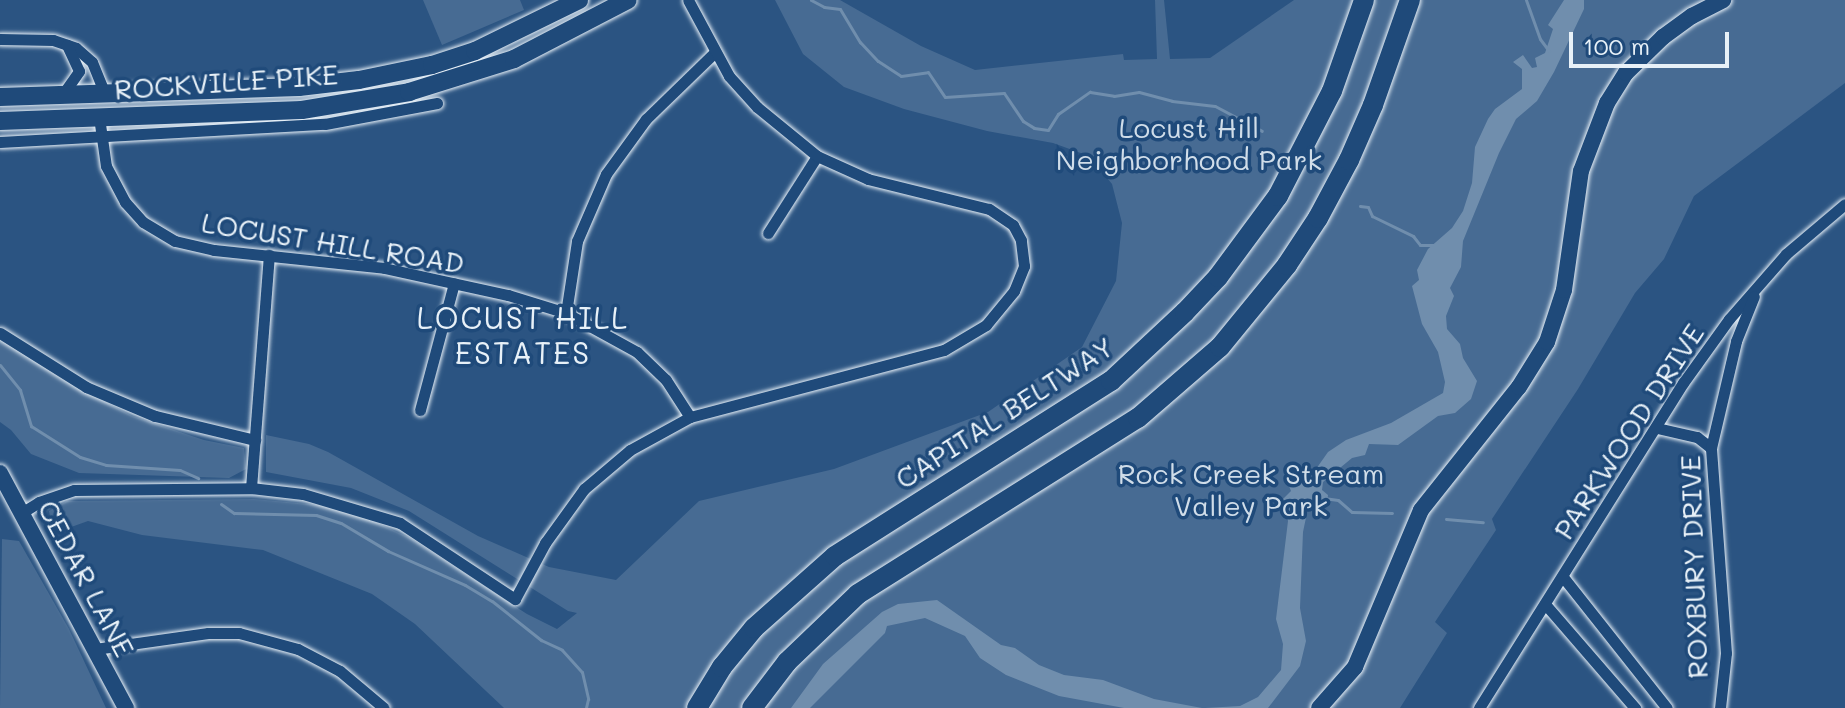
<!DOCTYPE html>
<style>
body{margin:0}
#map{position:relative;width:1845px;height:708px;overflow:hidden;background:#2b5482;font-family:Mali,sans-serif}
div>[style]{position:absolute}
.green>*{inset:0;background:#476b93}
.water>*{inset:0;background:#708ead}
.stream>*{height:3px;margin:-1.5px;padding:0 1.5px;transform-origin:1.5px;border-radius:1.5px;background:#708ead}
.roads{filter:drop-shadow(0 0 2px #e8f1f8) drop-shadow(0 0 2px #e8f1f8)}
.street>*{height:11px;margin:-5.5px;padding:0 5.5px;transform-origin:5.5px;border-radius:5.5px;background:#1f4a7a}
.secondary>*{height:16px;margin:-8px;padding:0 8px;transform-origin:8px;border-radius:8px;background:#1f4a7a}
.primary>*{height:18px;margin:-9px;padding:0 9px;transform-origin:9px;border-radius:9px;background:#1f4a7a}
.highway>*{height:20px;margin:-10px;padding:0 10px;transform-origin:10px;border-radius:10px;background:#1f4a7a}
span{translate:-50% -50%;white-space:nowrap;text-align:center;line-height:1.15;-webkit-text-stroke:7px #1f4a7a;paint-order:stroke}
.street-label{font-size:28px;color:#e8f1f8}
.park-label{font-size:28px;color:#d0dde9}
.neighbourhood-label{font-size:30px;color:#e8f1f8;letter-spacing:2px}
.scale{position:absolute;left:1569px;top:32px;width:160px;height:36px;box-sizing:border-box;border:4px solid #e8f1f8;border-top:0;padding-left:10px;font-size:24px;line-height:28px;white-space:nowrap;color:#e8f1f8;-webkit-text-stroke:6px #1f4a7a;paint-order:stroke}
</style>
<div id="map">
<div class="green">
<i style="clip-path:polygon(423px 0,520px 0,524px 10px,442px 45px)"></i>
<i style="clip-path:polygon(775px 0,840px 0,921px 46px,975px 70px,1123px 54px,1124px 60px,1157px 59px,1155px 0,1164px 0,1170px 59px,1210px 58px,1294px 0,1845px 0,1845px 83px,1694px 196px,1664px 259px,1635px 293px,1578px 389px,1492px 519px,1496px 530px,1435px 622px,1447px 633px,1400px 708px,504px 708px,415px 624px,372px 594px,263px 550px,142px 535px,88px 521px,60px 531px,56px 525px,53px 533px,49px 511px,67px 501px,254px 499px,319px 505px,366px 518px,410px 538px,527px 614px,557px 629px,577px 613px,568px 611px,409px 511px,351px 488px,266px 472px,266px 435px,309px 444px,328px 452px,478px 536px,549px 567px,616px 580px,699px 501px,834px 469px,988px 412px,1082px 347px,1116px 281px,1122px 223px,1112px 184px,1089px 156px,1053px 143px,987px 131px,904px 109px,844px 87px,803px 54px)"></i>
<i style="clip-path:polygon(0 339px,65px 381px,132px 416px,204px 440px,244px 448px,246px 469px,229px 478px,79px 473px,31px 454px,11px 430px,0 422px)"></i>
<i style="clip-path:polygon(2px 539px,19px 541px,69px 629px,106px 708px,0 708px)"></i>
</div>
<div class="water">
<i style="clip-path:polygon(1564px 0,1584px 0,1584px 9px,1554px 72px,1537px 101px,1516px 119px,1499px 153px,1463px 241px,1461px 267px,1450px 288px,1454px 296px,1446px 316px,1447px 329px,1460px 344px,1463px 358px,1477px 381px,1471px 399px,1455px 413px,1438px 416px,1398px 445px,1369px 444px,1365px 455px,1352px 458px,1323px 482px,1322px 490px,1328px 495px,1327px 503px,1308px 508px,1303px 532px,1300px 608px,1306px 641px,1300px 666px,1268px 708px,1205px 708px,1240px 706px,1258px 697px,1281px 670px,1283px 644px,1276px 619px,1288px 521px,1283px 499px,1291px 491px,1289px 486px,1295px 481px,1309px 479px,1328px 452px,1346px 440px,1391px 423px,1443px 393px,1445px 382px,1438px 352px,1422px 324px,1412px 286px,1419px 280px,1417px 270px,1428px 249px,1452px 228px,1463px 211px,1472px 183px,1475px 147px,1488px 119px,1495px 109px,1522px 89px,1522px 69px,1513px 62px,1523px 55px,1532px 68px,1537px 67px,1535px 58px,1545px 53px,1553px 29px,1548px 25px)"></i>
<i style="clip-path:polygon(937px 600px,1001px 645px,1015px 648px,1039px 665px,1064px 675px,1103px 680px,1154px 699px,1202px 708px,1124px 708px,1059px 696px,1006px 675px,980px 658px,965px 636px,925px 618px,887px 626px,885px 633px,810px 708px,791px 708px,823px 664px,882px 612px,898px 604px)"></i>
</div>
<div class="stream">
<i style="left:811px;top:0;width:15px;rotate:28deg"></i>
<i style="left:824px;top:7px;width:16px;rotate:7deg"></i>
<i style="left:840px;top:9px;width:39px;rotate:59deg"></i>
<i style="left:860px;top:42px;width:26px;rotate:47deg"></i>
<i style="left:878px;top:61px;width:27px;rotate:33deg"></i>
<i style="left:901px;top:76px;width:27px;rotate:-8deg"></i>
<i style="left:928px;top:72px;width:30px;rotate:56deg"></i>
<i style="left:945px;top:97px;width:59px;rotate:-3.9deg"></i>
<i style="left:1004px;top:93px;width:34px;rotate:56deg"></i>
<i style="left:1023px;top:121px;width:13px;rotate:32deg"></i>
<i style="left:1034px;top:128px;width:14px;rotate:8deg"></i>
<i style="left:1048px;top:130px;width:19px;rotate:-58deg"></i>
<i style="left:1058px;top:114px;width:39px;rotate:-35deg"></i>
<i style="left:1090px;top:92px;width:24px;rotate:9deg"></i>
<i style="left:1114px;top:96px;width:25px;rotate:-9deg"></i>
<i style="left:1139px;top:92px;width:34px;rotate:15deg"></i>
<i style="left:1172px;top:101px;width:43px;rotate:6.6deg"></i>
<i style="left:1215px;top:106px;width:53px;rotate:28deg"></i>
<i style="left:1526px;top:0;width:41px;rotate:70.3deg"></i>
<i style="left:1540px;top:39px;width:15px;rotate:53deg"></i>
<i style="left:1360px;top:206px;width:8px;rotate:7deg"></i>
<i style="left:1368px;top:207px;width:10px;rotate:66deg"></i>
<i style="left:1372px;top:216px;width:46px;rotate:26deg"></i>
<i style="left:1413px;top:236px;width:11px;rotate:52deg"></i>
<i style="left:1420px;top:245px;width:14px"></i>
<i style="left:0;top:365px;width:32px;rotate:51deg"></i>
<i style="left:20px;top:390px;width:38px;rotate:73deg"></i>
<i style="left:31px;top:426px;width:58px;rotate:32.3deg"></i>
<i style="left:80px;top:457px;width:27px;rotate:17deg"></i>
<i style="left:106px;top:465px;width:74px;rotate:3.9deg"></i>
<i style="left:180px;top:470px;width:20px;rotate:24deg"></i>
<i style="left:1324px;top:498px;width:14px;rotate:8deg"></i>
<i style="left:1338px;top:500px;width:18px;rotate:41deg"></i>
<i style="left:1352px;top:512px;width:40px;rotate:1.4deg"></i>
<i style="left:221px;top:504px;width:16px;rotate:35deg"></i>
<i style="left:234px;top:513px;width:82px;rotate:1.4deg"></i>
<i style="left:316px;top:515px;width:26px;rotate:18deg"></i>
<i style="left:341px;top:523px;width:55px;rotate:30.8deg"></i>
<i style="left:388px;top:551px;width:84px;rotate:23.8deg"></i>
<i style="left:465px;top:585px;width:31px;rotate:31deg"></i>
<i style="left:492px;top:601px;width:63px;rotate:38.5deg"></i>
<i style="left:541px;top:640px;width:23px;rotate:25deg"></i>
<i style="left:562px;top:650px;width:30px;rotate:48deg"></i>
<i style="left:582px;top:672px;width:28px;rotate:77deg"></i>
<i style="left:588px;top:699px;width:9px;rotate:103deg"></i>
<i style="left:1446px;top:519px;width:37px;rotate:5deg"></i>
</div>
<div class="roads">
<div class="street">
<i style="left:0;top:39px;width:53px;rotate:1.1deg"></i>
<i style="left:53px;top:40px;width:24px;rotate:19deg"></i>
<i style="left:76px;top:48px;width:21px;rotate:41deg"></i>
<i style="left:92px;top:62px;width:32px;rotate:68deg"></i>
<i style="left:63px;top:94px;width:28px;rotate:-55deg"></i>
<i style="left:79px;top:71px;width:29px;rotate:-115deg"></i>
<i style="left:99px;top:117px;width:49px;rotate:81.9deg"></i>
<i style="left:106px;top:166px;width:41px;rotate:62.2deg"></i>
<i style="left:125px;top:202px;width:27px;rotate:48deg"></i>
<i style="left:143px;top:222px;width:37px;rotate:31deg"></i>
<i style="left:175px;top:241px;width:40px;rotate:13deg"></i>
<i style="left:214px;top:250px;width:171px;rotate:6deg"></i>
<i style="left:384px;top:268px;width:127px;rotate:12.3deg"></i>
<i style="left:508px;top:295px;width:61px;rotate:17.2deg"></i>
<i style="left:566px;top:313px;width:81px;rotate:28.8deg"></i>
<i style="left:637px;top:352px;width:40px;rotate:44deg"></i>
<i style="left:666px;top:380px;width:44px;rotate:57deg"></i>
<i style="left:0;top:142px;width:325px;rotate:-3.2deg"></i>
<i style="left:325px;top:124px;width:114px;rotate:-10.6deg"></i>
<i style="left:768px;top:233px;width:91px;rotate:-57.5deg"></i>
<i style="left:566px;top:313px;width:73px;rotate:-81.3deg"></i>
<i style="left:577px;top:241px;width:73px;rotate:-66.6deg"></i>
<i style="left:606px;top:174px;width:68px;rotate:-54deg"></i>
<i style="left:646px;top:119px;width:95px;rotate:-44.1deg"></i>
<i style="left:0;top:333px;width:102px;rotate:32.1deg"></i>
<i style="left:86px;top:387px;width:75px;rotate:22.8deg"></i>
<i style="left:155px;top:416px;width:103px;rotate:13.5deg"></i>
<i style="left:420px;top:410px;width:131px;rotate:-75deg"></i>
<i style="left:1657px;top:428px;width:41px;rotate:12.7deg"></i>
<i style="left:1697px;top:437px;width:18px;rotate:38deg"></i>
<i style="left:251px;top:488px;width:234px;rotate:-85.6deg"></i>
<i style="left:23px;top:512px;width:19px;rotate:-32deg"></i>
<i style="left:39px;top:502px;width:37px;rotate:-19deg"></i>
<i style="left:74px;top:490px;width:177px;rotate:-0.6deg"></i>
<i style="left:251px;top:488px;width:52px;rotate:6.6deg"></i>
<i style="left:303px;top:494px;width:101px;rotate:16.6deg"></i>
<i style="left:400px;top:523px;width:138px;rotate:33.5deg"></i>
<i style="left:515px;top:599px;width:64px;rotate:-61.8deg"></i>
<i style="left:545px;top:543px;width:67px;rotate:-54.2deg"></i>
<i style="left:584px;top:489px;width:60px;rotate:-40.3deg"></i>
<i style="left:630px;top:450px;width:68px;rotate:-28.8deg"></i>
<i style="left:690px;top:417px;width:263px;rotate:-14.8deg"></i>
<i style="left:944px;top:350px;width:49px;rotate:-30.8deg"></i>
<i style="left:986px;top:325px;width:44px;rotate:-50.5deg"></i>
<i style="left:1014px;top:291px;width:27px;rotate:-68deg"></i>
<i style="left:1024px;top:266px;width:26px;rotate:-97deg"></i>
<i style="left:1021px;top:240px;width:17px;rotate:-118deg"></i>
<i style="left:1013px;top:225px;width:29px;rotate:-146deg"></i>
<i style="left:989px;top:209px;width:125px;rotate:-166.1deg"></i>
<i style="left:868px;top:179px;width:56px;rotate:-155.7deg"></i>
<i style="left:817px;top:156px;width:77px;rotate:-140.8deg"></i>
<i style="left:757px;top:107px;width:42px;rotate:-132.1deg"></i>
<i style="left:729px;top:76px;width:86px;rotate:-118.3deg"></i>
<i style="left:1563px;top:577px;width:167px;rotate:51.6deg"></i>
<i style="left:1545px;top:604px;width:138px;rotate:49.1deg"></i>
<i style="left:95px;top:649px;width:114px;rotate:-8.1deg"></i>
<i style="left:208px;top:633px;width:31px"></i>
<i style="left:239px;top:633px;width:61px;rotate:15.2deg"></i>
<i style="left:298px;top:649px;width:47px;rotate:27.6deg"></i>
<i style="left:340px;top:671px;width:57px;rotate:40.1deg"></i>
<i style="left:1479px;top:708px;width:384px;rotate:-57.9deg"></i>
<i style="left:1683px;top:383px;width:79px;rotate:-54.3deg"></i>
<i style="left:1729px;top:319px;width:86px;rotate:-48.8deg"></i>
<i style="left:1786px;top:254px;width:77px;rotate:-40.3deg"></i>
<i style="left:1720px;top:708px;width:55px;rotate:-83.8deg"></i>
<i style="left:1726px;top:653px;width:206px;rotate:-94.2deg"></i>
<i style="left:1711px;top:448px;width:110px;rotate:-76.8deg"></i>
<i style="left:1736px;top:341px;width:48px;rotate:-68.2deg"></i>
</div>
<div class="secondary">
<i style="left:0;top:473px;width:267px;rotate:61.8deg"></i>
<i style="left:1319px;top:708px;width:55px;rotate:-48.7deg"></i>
<i style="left:1355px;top:667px;width:170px;rotate:-67.2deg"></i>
<i style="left:1421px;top:510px;width:157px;rotate:-51.5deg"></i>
<i style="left:1519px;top:387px;width:53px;rotate:-58.1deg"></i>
<i style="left:1547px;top:342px;width:55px;rotate:-71.9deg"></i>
<i style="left:1564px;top:290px;width:120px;rotate:-81.9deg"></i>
<i style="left:1581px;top:171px;width:73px;rotate:-69.1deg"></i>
<i style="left:1607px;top:103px;width:36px;rotate:-58deg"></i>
<i style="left:1626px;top:73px;width:52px;rotate:-44.2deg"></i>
<i style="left:1663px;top:37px;width:36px;rotate:-36deg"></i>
<i style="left:1692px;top:16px;width:35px;rotate:-27deg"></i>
</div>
<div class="primary">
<i style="left:0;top:97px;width:299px;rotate:-1.9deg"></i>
<i style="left:299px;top:87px;width:60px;rotate:-6.7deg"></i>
<i style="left:359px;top:80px;width:75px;rotate:-11.6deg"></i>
<i style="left:432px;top:65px;width:45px;rotate:-18deg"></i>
<i style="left:475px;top:51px;width:116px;rotate:-26.1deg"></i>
<i style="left:0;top:121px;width:302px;rotate:-2.1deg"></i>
<i style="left:302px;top:110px;width:109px;rotate:-9.5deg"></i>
<i style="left:409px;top:92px;width:110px;rotate:-17.4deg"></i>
<i style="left:514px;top:59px;width:128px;rotate:-27.4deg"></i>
</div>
<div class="highway">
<i style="left:697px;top:708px;width:48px;rotate:-58.6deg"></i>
<i style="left:722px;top:667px;width:50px;rotate:-50.6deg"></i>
<i style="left:754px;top:628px;width:108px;rotate:-41.6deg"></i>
<i style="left:835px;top:556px;width:327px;rotate:-32.4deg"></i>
<i style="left:1111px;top:381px;width:101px;rotate:-43deg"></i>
<i style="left:1185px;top:312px;width:48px;rotate:-46.7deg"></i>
<i style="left:1218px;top:277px;width:101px;rotate:-53.5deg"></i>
<i style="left:1278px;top:196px;width:118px;rotate:-62.8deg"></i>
<i style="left:1332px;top:91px;width:96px;rotate:-70.6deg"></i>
<i style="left:752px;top:708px;width:58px;rotate:-52.7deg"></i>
<i style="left:787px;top:662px;width:98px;rotate:-43.8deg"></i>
<i style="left:858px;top:594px;width:331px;rotate:-32.2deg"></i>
<i style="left:1138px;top:418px;width:108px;rotate:-40.9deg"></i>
<i style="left:1220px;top:347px;width:106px;rotate:-50.7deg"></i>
<i style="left:1287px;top:265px;width:56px;rotate:-56.6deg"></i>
<i style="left:1318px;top:218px;width:66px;rotate:-61.9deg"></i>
<i style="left:1349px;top:160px;width:60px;rotate:-66.4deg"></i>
<i style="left:1373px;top:105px;width:111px;rotate:-70.6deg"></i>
</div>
</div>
<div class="street-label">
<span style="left:226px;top:81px;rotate:-4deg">ROCKVILLE PIKE</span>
<span style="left:333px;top:242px;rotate:9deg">LOCUST HILL ROAD</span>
<span style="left:1004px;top:412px;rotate:-33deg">CAPITAL BELTWAY</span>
<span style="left:1628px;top:431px;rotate:-57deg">PARKWOOD DRIVE</span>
<span style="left:1693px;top:567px;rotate:-92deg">ROXBURY DRIVE</span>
<span style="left:87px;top:578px;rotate:62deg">CEDAR LANE</span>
</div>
<div class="park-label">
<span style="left:1189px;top:143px">Locust Hill<br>Neighborhood Park</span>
<span style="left:1251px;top:489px">Rock Creek Stream<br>Valley Park</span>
</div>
<div class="neighbourhood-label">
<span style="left:523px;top:334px">LOCUST HILL<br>ESTATES</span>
</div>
<div class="scale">100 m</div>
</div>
